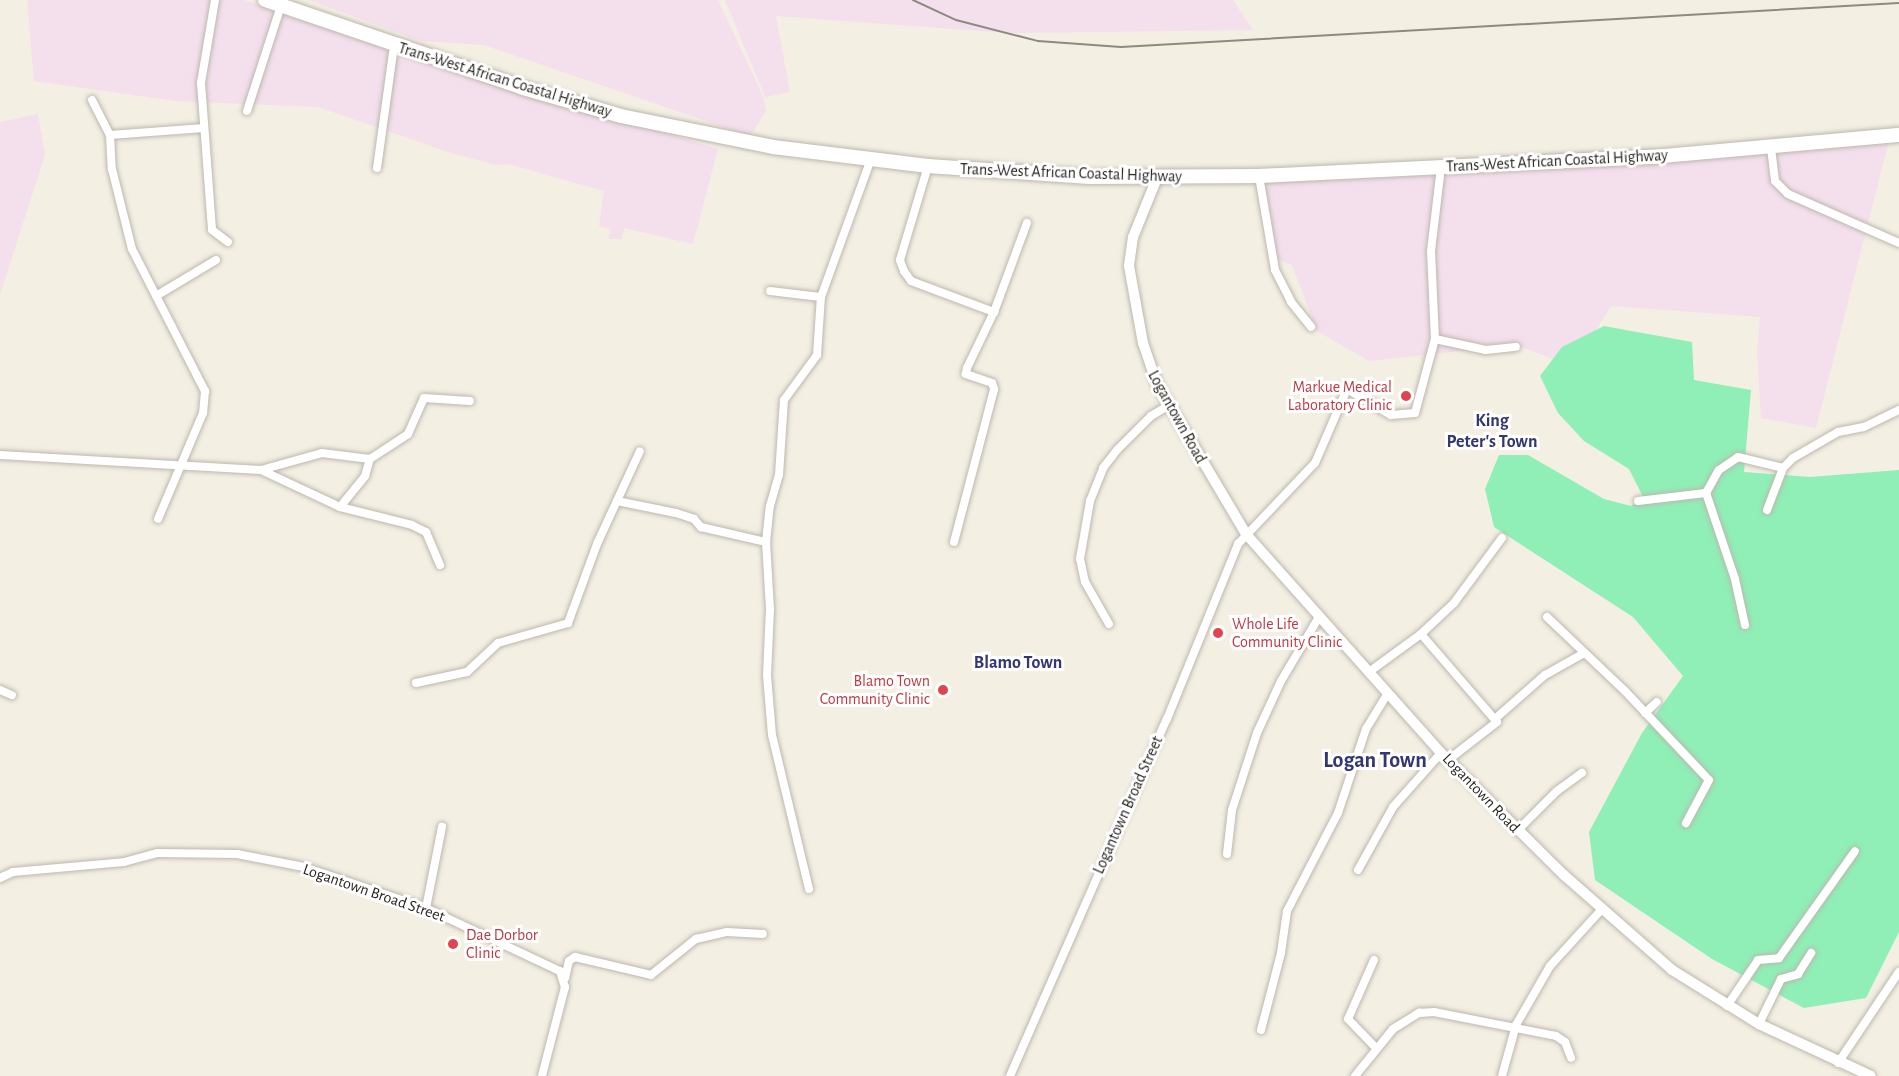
<!DOCTYPE html>
<style>
body{margin:0}
#map{position:relative;width:1899px;height:1076px;overflow:hidden;background:#f4efe3;font-family:"Alegreya Sans",sans-serif}
div>[style]{position:absolute}
.industrial>*{inset:0;background:#f4dfed}
.green>*{inset:0;background:#8fefb6}
.roads{filter:drop-shadow(0 0 2px #bcb8ad) drop-shadow(0 0 2px #bcb8ad)}
.minor>*{height:8px;margin:-4px;padding:0 4px;transform-origin:4px;border-radius:4px;background:#fff}
.tertiary>*{height:10px;margin:-5px;padding:0 5px;transform-origin:5px;border-radius:5px;background:#fff}
.trunk>*{height:14px;margin:-7px;padding:0 7px;transform-origin:7px;border-radius:7px;background:#fff}
.rail>*{height:2px;margin:-1px;padding:0 1px;transform-origin:1px;border-radius:1px;background:#8d8a81}
.dots>*{width:16px;height:16px;translate:-50% -50%;box-sizing:border-box;border:3px solid #fff;border-radius:50%}
span{translate:-50% -50%;white-space:nowrap;text-align:center;line-height:1.15;-webkit-text-stroke:6px #fff;paint-order:stroke}
.street-label{font-size:16px;color:#262520}
.health-label{font-size:16px;color:#be3a42}
.right{translate:-100% -50%;text-align:right}
.left{translate:0 -50%;text-align:left}
.neighbourhood-label{font-size:18px;color:#333772;font-weight:700}
.district-label{font-size:22px;color:#333772;font-weight:700}
</style>
<div id="map">
<div class="industrial">
<i style="clip-path:polygon(27px 0,244px 0,402px 54px,718px 149px,693px 244px,624px 228px,622px 239px,609px 239px,610px 229px,599px 226px,604px 191px,508px 164px,496px 165px,451px 153px,318px 107px,175px 101px,34px 81px)"></i>
<i style="clip-path:polygon(309px 0,718px 0,763px 96px,766px 111px,750px 136px,484px 45px,421px 41px)"></i>
<i style="clip-path:polygon(725px 0,1233px 0,1253px 30px,1008px 33px,776px 16px,790px 92px,765px 97px)"></i>
<i style="clip-path:polygon(38px 114px,45px 155px,0 295px,0 122px)"></i>
<i style="clip-path:polygon(1891px 133px,1816px 428px,1761px 418px,1757px 351px,1760px 317px,1611px 306px,1573px 366px,1515px 345px,1369px 361px,1317px 331px,1292px 265px,1275px 258px,1260px 178px,1686px 152px)"></i>
</div>
<div class="green">
<i style="clip-path:polygon(1604px 326px,1692px 342px,1694px 380px,1751px 390px,1744px 472px,1810px 477px,1899px 470px,1899px 932px,1866px 998px,1804px 1008px,1712px 959px,1595px 880px,1589px 832px,1642px 733px,1683px 676px,1633px 617px,1494px 527px,1485px 489px,1499px 455px,1528px 455px,1604px 499px,1631px 506px,1643px 497px,1629px 469px,1584px 441px,1558px 413px,1540px 376px,1562px 347px)"></i>
</div>
<div class="roads">
<div class="minor">
<i style="left:215px;top:0;width:84px;rotate:99.6deg"></i>
<i style="left:201px;top:83px;width:147px;rotate:85.7deg"></i>
<i style="left:212px;top:230px;width:20px;rotate:37deg"></i>
<i style="left:92px;top:100px;width:39px;rotate:63deg"></i>
<i style="left:110px;top:135px;width:34px;rotate:87deg"></i>
<i style="left:112px;top:169px;width:82px;rotate:76deg"></i>
<i style="left:132px;top:249px;width:160px;rotate:62.8deg"></i>
<i style="left:205px;top:391px;width:22px;rotate:95deg"></i>
<i style="left:203px;top:413px;width:115px;rotate:113deg"></i>
<i style="left:247px;top:111px;width:110px;rotate:-72.1deg"></i>
<i style="left:110px;top:135px;width:94px;rotate:-4.3deg"></i>
<i style="left:1771px;top:148px;width:33px;rotate:83deg"></i>
<i style="left:1775px;top:181px;width:18px;rotate:45deg"></i>
<i style="left:1788px;top:194px;width:121px;rotate:23.8deg"></i>
<i style="left:928px;top:166px;width:98px;rotate:106.6deg"></i>
<i style="left:900px;top:260px;width:12px;rotate:70deg"></i>
<i style="left:904px;top:271px;width:12px;rotate:55deg"></i>
<i style="left:911px;top:281px;width:89px;rotate:20.5deg"></i>
<i style="left:377px;top:168px;width:123px;rotate:-82.1deg"></i>
<i style="left:1259px;top:176px;width:95px;rotate:80.3deg"></i>
<i style="left:1275px;top:270px;width:36px;rotate:63deg"></i>
<i style="left:1291px;top:302px;width:32px;rotate:51deg"></i>
<i style="left:770px;top:291px;width:51px;rotate:6.7deg"></i>
<i style="left:156px;top:296px;width:70px;rotate:-31deg"></i>
<i style="left:1435px;top:339px;width:52px;rotate:12.2deg"></i>
<i style="left:1486px;top:350px;width:30px;rotate:-6deg"></i>
<i style="left:0;top:455px;width:261px;rotate:3.3deg"></i>
<i style="left:261px;top:470px;width:87px;rotate:25.1deg"></i>
<i style="left:340px;top:507px;width:74px;rotate:14deg"></i>
<i style="left:412px;top:525px;width:16px;rotate:27deg"></i>
<i style="left:426px;top:532px;width:36px;rotate:67deg"></i>
<i style="left:261px;top:470px;width:63px;rotate:-15.6deg"></i>
<i style="left:322px;top:453px;width:48px;rotate:7.1deg"></i>
<i style="left:617px;top:501px;width:60px;rotate:11.5deg"></i>
<i style="left:676px;top:513px;width:19px;rotate:18deg"></i>
<i style="left:694px;top:519px;width:11px;rotate:49deg"></i>
<i style="left:701px;top:527px;width:67px;rotate:13deg"></i>
<i style="left:1638px;top:501px;width:68px;rotate:-6.7deg"></i>
<i style="left:340px;top:507px;width:40px;rotate:-51deg"></i>
<i style="left:365px;top:476px;width:18px;rotate:-74deg"></i>
<i style="left:370px;top:459px;width:45px;rotate:-33.3deg"></i>
<i style="left:408px;top:434px;width:39px;rotate:-66deg"></i>
<i style="left:424px;top:398px;width:46px;rotate:3.7deg"></i>
<i style="left:1767px;top:510px;width:45px;rotate:-69.1deg"></i>
<i style="left:1783px;top:468px;width:14px;rotate:-45deg"></i>
<i style="left:1793px;top:458px;width:52px;rotate:-30deg"></i>
<i style="left:1838px;top:432px;width:26px;rotate:-11deg"></i>
<i style="left:1864px;top:427px;width:39px;rotate:-26deg"></i>
<i style="left:954px;top:542px;width:158px;rotate:-75.3deg"></i>
<i style="left:994px;top:389px;width:6px;rotate:-108deg"></i>
<i style="left:992px;top:383px;width:28px;rotate:-161deg"></i>
<i style="left:966px;top:374px;width:6px;rotate:-81deg"></i>
<i style="left:967px;top:368px;width:62px;rotate:-64.3deg"></i>
<i style="left:994px;top:312px;width:95px;rotate:-69.7deg"></i>
<i style="left:1547px;top:617px;width:108px;rotate:43.5deg"></i>
<i style="left:1625px;top:691px;width:122px;rotate:46.7deg"></i>
<i style="left:1709px;top:780px;width:49px;rotate:118.1deg"></i>
<i style="left:1109px;top:624px;width:48px;rotate:-119.7deg"></i>
<i style="left:1085px;top:582px;width:24px;rotate:-102deg"></i>
<i style="left:1080px;top:559px;width:59px;rotate:-80.2deg"></i>
<i style="left:1090px;top:501px;width:35px;rotate:-68deg"></i>
<i style="left:1103px;top:468px;width:23px;rotate:-52deg"></i>
<i style="left:1117px;top:450px;width:48px;rotate:-45deg"></i>
<i style="left:1151px;top:416px;width:21px;rotate:-31deg"></i>
<i style="left:1745px;top:625px;width:47px;rotate:-102.3deg"></i>
<i style="left:1735px;top:579px;width:91px;rotate:-108.6deg"></i>
<i style="left:1706px;top:493px;width:26px;rotate:-61deg"></i>
<i style="left:1719px;top:470px;width:23px;rotate:-34deg"></i>
<i style="left:1738px;top:457px;width:46px;rotate:13.7deg"></i>
<i style="left:1421px;top:634px;width:116px;rotate:49.2deg"></i>
<i style="left:1497px;top:722px;width:62px;rotate:142.2deg"></i>
<i style="left:1369px;top:672px;width:64px;rotate:-36.2deg"></i>
<i style="left:1421px;top:634px;width:45px;rotate:-43.2deg"></i>
<i style="left:1454px;top:603px;width:81px;rotate:-53.6deg"></i>
<i style="left:416px;top:683px;width:52px;rotate:-12.2deg"></i>
<i style="left:467px;top:672px;width:42px;rotate:-43.1deg"></i>
<i style="left:498px;top:643px;width:73px;rotate:-15.9deg"></i>
<i style="left:568px;top:623px;width:84px;rotate:-69.8deg"></i>
<i style="left:597px;top:544px;width:102px;rotate:-65.2deg"></i>
<i style="left:0;top:690px;width:13px;rotate:23deg"></i>
<i style="left:1645px;top:713px;width:16px;rotate:-43deg"></i>
<i style="left:1496px;top:718px;width:65px;rotate:-41.3deg"></i>
<i style="left:1545px;top:675px;width:45px;rotate:-29.4deg"></i>
<i style="left:1517px;top:831px;width:57px;rotate:-45deg"></i>
<i style="left:1557px;top:791px;width:31px;rotate:-36deg"></i>
<i style="left:1227px;top:854px;width:44px;rotate:-83.5deg"></i>
<i style="left:1232px;top:810px;width:81px;rotate:-72deg"></i>
<i style="left:1257px;top:733px;width:57px;rotate:-65.2deg"></i>
<i style="left:1281px;top:681px;width:74px;rotate:-59.3deg"></i>
<i style="left:1358px;top:870px;width:72px;rotate:-60.9deg"></i>
<i style="left:1393px;top:807px;width:72px;rotate:-48.4deg"></i>
<i style="left:0;top:878px;width:14px;rotate:-25deg"></i>
<i style="left:13px;top:872px;width:111px;rotate:-5.1deg"></i>
<i style="left:124px;top:862px;width:34px;rotate:-15deg"></i>
<i style="left:157px;top:853px;width:80px;rotate:0.7deg"></i>
<i style="left:237px;top:854px;width:68px;rotate:11deg"></i>
<i style="left:304px;top:867px;width:129px;rotate:18.6deg"></i>
<i style="left:426px;top:908px;width:148px;rotate:25.2deg"></i>
<i style="left:560px;top:971px;width:17px;rotate:73deg"></i>
<i style="left:565px;top:987px;width:92px;rotate:104.5deg"></i>
<i style="left:809px;top:889px;width:158px;rotate:-103.5deg"></i>
<i style="left:772px;top:735px;width:60px;rotate:-94.8deg"></i>
<i style="left:767px;top:675px;width:66px;rotate:-87.4deg"></i>
<i style="left:770px;top:609px;width:67px;rotate:-93.4deg"></i>
<i style="left:766px;top:542px;width:36px;rotate:-84deg"></i>
<i style="left:770px;top:506px;width:32px;rotate:-74deg"></i>
<i style="left:779px;top:475px;width:75px;rotate:-86.2deg"></i>
<i style="left:784px;top:400px;width:56px;rotate:-53.7deg"></i>
<i style="left:817px;top:355px;width:58px;rotate:-86.1deg"></i>
<i style="left:821px;top:297px;width:147px;rotate:-70.1deg"></i>
<i style="left:426px;top:908px;width:83px;rotate:-78.8deg"></i>
<i style="left:1374px;top:960px;width:64px;rotate:113.8deg"></i>
<i style="left:1348px;top:1019px;width:39px;rotate:46deg"></i>
<i style="left:565px;top:978px;width:17px;rotate:-77deg"></i>
<i style="left:569px;top:961px;width:7px;rotate:-34deg"></i>
<i style="left:575px;top:957px;width:78px;rotate:13.3deg"></i>
<i style="left:651px;top:975px;width:58px;rotate:-38.7deg"></i>
<i style="left:696px;top:939px;width:32px;rotate:-13deg"></i>
<i style="left:727px;top:932px;width:36px;rotate:3deg"></i>
<i style="left:1727px;top:1006px;width:55px;rotate:-56deg"></i>
<i style="left:1758px;top:960px;width:21px;rotate:-5deg"></i>
<i style="left:1779px;top:958px;width:131px;rotate:-54.6deg"></i>
<i style="left:1759px;top:1024px;width:50px;rotate:-63.9deg"></i>
<i style="left:1781px;top:979px;width:18px;rotate:-16deg"></i>
<i style="left:1798px;top:974px;width:25px;rotate:-58deg"></i>
<i style="left:1261px;top:1030px;width:80px;rotate:-75.4deg"></i>
<i style="left:1281px;top:953px;width:42px;rotate:-81.9deg"></i>
<i style="left:1287px;top:911px;width:110px;rotate:-62.5deg"></i>
<i style="left:1338px;top:813px;width:89px;rotate:-71.6deg"></i>
<i style="left:1366px;top:729px;width:42px;rotate:-58.6deg"></i>
<i style="left:1838px;top:1063px;width:110px;rotate:-56.2deg"></i>
<i style="left:1010px;top:1076px;width:390px;rotate:-66.3deg"></i>
<i style="left:1167px;top:719px;width:189px;rotate:-67.9deg"></i>
<i style="left:1238px;top:544px;width:112px;rotate:-46.5deg"></i>
<i style="left:1315px;top:463px;width:81px;rotate:-66.6deg"></i>
<i style="left:1347px;top:389px;width:51px;rotate:30.6deg"></i>
<i style="left:1391px;top:415px;width:24px;rotate:-5deg"></i>
<i style="left:1415px;top:413px;width:77px;rotate:-74.9deg"></i>
<i style="left:1435px;top:339px;width:88px;rotate:-92.6deg"></i>
<i style="left:1431px;top:251px;width:85px;rotate:-83.2deg"></i>
<i style="left:1355px;top:1076px;width:60px;rotate:-51deg"></i>
<i style="left:1393px;top:1029px;width:31px;rotate:-32deg"></i>
<i style="left:1419px;top:1013px;width:15px;rotate:-4deg"></i>
<i style="left:1434px;top:1012px;width:124px;rotate:11.1deg"></i>
<i style="left:1556px;top:1036px;width:11px;rotate:34deg"></i>
<i style="left:1565px;top:1042px;width:17px;rotate:69deg"></i>
<i style="left:1502px;top:1076px;width:53px;rotate:-74.6deg"></i>
<i style="left:1516px;top:1025px;width:68px;rotate:-60deg"></i>
<i style="left:1550px;top:966px;width:77px;rotate:-47.6deg"></i>
</div>
<div class="tertiary">
<i style="left:1157px;top:178px;width:64px;rotate:112.1deg"></i>
<i style="left:1133px;top:237px;width:29px;rotate:98deg"></i>
<i style="left:1129px;top:266px;width:78px;rotate:79.7deg"></i>
<i style="left:1143px;top:343px;width:43px;rotate:71.1deg"></i>
<i style="left:1157px;top:384px;width:174px;rotate:59.3deg"></i>
<i style="left:1246px;top:534px;width:293px;rotate:48.3deg"></i>
<i style="left:1441px;top:753px;width:173px;rotate:44.8deg"></i>
<i style="left:1564px;top:875px;width:144px;rotate:41.3deg"></i>
<i style="left:1672px;top:970px;width:102px;rotate:31.8deg"></i>
<i style="left:1759px;top:1024px;width:123px;rotate:24.9deg"></i>
</div>
<div class="trunk">
<i style="left:265px;top:0;width:273px;rotate:18.8deg"></i>
<i style="left:523px;top:88px;width:102px;rotate:15.9deg"></i>
<i style="left:621px;top:116px;width:155px;rotate:11.5deg"></i>
<i style="left:773px;top:147px;width:156px;rotate:7deg"></i>
<i style="left:928px;top:166px;width:162px;rotate:3.9deg"></i>
<i style="left:1090px;top:177px;width:169px;rotate:-0.3deg"></i>
<i style="left:1259px;top:176px;width:393px;rotate:-2.8deg"></i>
<i style="left:1652px;top:157px;width:248px;rotate:-5.1deg"></i>
</div>
</div>
<div class="rail">
<i style="left:913px;top:0;width:47px;rotate:24.9deg"></i>
<i style="left:956px;top:20px;width:85px;rotate:14.4deg"></i>
<i style="left:1038px;top:41px;width:83px;rotate:4.1deg"></i>
<i style="left:1121px;top:47px;width:779px;rotate:-3.24deg"></i>
</div>
<div class="dots">
<i style="left:1406px;top:396px;background:#e0444e"></i>
<i style="left:1218px;top:633px;background:#e0444e"></i>
<i style="left:943px;top:690px;background:#e0444e"></i>
<i style="left:453px;top:944px;background:#e0444e"></i>
</div>
<div class="street-label">
<span style="left:505px;top:80px;rotate:17deg">Trans-West African Coastal Highway</span>
<span style="left:1557px;top:161px;rotate:-3deg">Trans-West African Coastal Highway</span>
<span style="left:1071px;top:173px;rotate:2deg">Trans-West African Coastal Highway</span>
<span style="left:1177px;top:417px;rotate:61deg">Logantown Road</span>
<span style="left:1481px;top:793px;rotate:46deg">Logantown Road</span>
<span style="left:1128px;top:805px;rotate:-66deg">Logantown Broad Street</span>
<span style="left:374px;top:893px;rotate:19deg">Logantown Broad Street</span>
</div>
<div class="health-label">
<span class="right" style="left:1392px;top:396px">Markue Medical<br>Laboratory Clinic</span>
<span class="left" style="left:1232px;top:633px">Whole Life<br>Community Clinic</span>
<span class="right" style="left:930px;top:690px">Blamo Town<br>Community Clinic</span>
<span class="left" style="left:466px;top:944px">Dae Dorbor<br>Clinic</span>
</div>
<div class="neighbourhood-label">
<span style="left:1492px;top:432px">King<br>Peter's Town</span>
<span style="left:1018px;top:663px">Blamo Town</span>
</div>
<div class="district-label">
<span style="left:1375px;top:761px">Logan Town</span>
</div>
</div>
